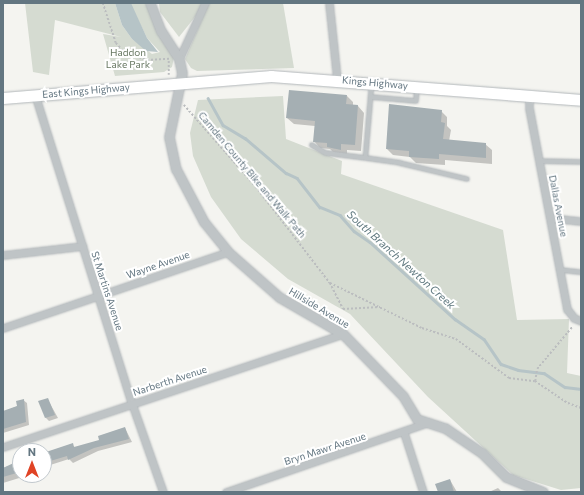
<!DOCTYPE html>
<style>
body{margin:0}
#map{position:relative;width:584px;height:495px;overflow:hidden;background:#f4f4f0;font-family:Commissioner,sans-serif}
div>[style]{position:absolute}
.green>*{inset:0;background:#d5dbd1}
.water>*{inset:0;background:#b6c4c7}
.shadow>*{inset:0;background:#0003}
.stream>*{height:2.5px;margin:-1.25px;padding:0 1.25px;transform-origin:1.25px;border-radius:1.25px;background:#b6c4c7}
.building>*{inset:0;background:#a5afb3}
.path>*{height:1.5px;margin-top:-0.75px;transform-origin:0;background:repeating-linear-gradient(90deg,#bbbdbf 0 2px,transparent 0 4px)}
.roads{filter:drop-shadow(0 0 1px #b2b7ba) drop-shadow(0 0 1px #b2b7ba)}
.service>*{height:3.5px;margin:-1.75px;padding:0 1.75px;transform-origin:1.75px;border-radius:1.75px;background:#bfc4c6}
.minor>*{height:7px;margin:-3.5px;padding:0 3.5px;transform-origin:3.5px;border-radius:3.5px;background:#bfc4c6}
.tertiary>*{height:9px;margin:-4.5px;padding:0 4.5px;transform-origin:4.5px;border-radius:4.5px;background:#bfc4c6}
.primary>*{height:11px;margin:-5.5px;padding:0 5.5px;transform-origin:5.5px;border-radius:5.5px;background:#fff}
span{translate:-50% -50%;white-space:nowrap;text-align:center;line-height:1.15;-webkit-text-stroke:4px #fff;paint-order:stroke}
.park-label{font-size:10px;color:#687862}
.street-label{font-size:10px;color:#637681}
.water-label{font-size:11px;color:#5f787f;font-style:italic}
.frame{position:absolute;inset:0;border:4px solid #637681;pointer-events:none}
.north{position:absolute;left:12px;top:443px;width:40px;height:40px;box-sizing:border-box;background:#fff;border:1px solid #c1c8cd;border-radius:50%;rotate:0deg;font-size:11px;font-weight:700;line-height:16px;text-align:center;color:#637681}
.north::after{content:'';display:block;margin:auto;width:14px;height:18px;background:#e04325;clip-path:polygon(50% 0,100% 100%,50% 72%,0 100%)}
</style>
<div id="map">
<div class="green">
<i style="clip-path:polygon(25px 3px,115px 3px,122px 25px,132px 39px,152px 54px,160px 52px,147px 38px,130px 3px,149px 3px,174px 57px,172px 67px,164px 72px,115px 76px,103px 34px,121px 37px,55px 20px,49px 75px,33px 72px)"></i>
<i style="clip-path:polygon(159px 3px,206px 3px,179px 37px,160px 12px)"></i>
<i style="clip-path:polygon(209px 3px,283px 3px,294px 68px,197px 71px,191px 68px,185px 59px)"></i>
<i style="clip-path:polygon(283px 96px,286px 139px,342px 161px,341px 174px,503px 230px,517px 320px,569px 319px,567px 373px,581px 376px,581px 488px,561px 490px,513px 475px,428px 397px,350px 314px,288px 279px,241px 239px,211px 197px,193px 156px,190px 133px,198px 100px)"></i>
</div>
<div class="water">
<i style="clip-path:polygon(115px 3px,131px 3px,147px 38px,158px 52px,146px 51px,132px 39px,122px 25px)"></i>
</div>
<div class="shadow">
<i style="clip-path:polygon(347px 96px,353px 102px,353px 106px,358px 106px,364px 113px,361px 151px,347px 150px,347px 156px,334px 153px,330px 149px,320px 148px,314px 141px,315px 126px,294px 124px,287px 118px)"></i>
<i style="clip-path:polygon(441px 111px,447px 117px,447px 126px,451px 130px,449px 141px,485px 144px,492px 150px,492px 164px,445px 160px,445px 165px,416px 163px,410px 157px,393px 155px,387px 149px)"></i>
<i style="clip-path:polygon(23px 400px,27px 403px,29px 425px,3px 433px,3px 412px,18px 406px)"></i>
<i style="clip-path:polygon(48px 400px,58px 418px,49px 421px,46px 418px)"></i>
<i style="clip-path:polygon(125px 428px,132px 442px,98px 451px,73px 463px,69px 459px,44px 467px,44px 470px,44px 454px,72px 445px,76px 448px,100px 441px)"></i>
<i style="clip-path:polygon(20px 462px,20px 475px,29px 475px,3px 483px,3px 468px)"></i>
<i style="clip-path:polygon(450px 480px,457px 492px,439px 492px)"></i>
<i style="clip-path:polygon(498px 488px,502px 492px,489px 492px)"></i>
</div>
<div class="stream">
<i style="left:208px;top:98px;width:31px;rotate:61deg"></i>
<i style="left:223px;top:125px;width:26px;rotate:31deg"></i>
<i style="left:245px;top:138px;width:54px;rotate:40.5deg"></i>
<i style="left:286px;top:173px;width:12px;rotate:24deg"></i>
<i style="left:297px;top:178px;width:37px;rotate:52deg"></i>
<i style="left:320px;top:207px;width:22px;rotate:22deg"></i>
<i style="left:340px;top:215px;width:21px;rotate:49deg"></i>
<i style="left:354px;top:231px;width:19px;rotate:35deg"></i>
<i style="left:370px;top:242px;width:115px;rotate:42.2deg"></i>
<i style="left:455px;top:319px;width:35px;rotate:35deg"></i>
<i style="left:484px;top:339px;width:30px;rotate:56deg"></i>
<i style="left:501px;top:364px;width:18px;rotate:19deg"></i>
<i style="left:518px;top:370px;width:26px;rotate:7deg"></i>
<i style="left:544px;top:373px;width:25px;rotate:34deg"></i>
<i style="left:565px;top:387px;width:16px;rotate:7deg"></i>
</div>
<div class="building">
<i style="clip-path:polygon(289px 90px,347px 95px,346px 104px,358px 105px,355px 145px,341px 144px,341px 150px,327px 147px,327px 143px,313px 142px,315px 121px,286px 118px)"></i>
<i style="clip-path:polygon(389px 104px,442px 110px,441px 122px,445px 123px,443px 139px,486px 143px,486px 158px,439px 154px,439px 159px,409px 157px,409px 151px,386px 149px)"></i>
<i style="clip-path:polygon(48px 398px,55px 415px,45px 418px,38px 401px)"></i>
<i style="clip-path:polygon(24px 399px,26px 422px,3px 429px,3px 411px,17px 406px,16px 401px)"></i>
<i style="clip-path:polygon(125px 427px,129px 439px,94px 448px,68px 460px,67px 456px,47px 462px,44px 453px,49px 451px,73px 443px,74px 447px,99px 440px,98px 436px)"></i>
<i style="clip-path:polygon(20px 460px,20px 472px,3px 477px,3px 468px)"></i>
<i style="clip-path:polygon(450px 479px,454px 492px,438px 492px,435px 484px)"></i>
</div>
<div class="path">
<i style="left:103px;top:3px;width:42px;rotate:72deg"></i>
<i style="left:116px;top:43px;width:12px;rotate:48deg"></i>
<i style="left:124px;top:52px;width:24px;rotate:19deg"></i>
<i style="left:147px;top:60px;width:22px;rotate:-3deg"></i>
<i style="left:169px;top:61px;width:14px;rotate:90deg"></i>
<i style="left:184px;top:105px;width:109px;rotate:48.7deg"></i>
<i style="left:256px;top:187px;width:121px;rotate:52.4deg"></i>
<i style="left:330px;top:283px;width:102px;rotate:26.1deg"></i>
<i style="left:422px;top:328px;width:36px;rotate:18deg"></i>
<i style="left:456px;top:339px;width:66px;rotate:36.3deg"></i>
<i style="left:509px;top:378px;width:26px;rotate:7deg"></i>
<i style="left:535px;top:381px;width:40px;rotate:34deg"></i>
<i style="left:568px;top:403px;width:14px;rotate:21deg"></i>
<i style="left:330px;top:283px;width:29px;rotate:63deg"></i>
<i style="left:343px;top:309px;width:37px;rotate:-3deg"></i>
<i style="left:535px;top:381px;width:12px;rotate:-81deg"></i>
<i style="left:537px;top:369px;width:56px;rotate:-50.1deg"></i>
</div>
<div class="roads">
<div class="service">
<i style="left:372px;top:86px;width:72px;rotate:94.8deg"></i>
<i style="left:366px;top:158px;width:34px;rotate:8deg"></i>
<i style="left:400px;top:163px;width:69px;rotate:13.4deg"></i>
<i style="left:371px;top:97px;width:45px;rotate:5.1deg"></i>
<i style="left:416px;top:101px;width:13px;rotate:-86deg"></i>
<i style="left:312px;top:145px;width:16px;rotate:30deg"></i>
<i style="left:326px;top:153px;width:40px;rotate:7.1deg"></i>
<i style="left:539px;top:161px;width:42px;rotate:1.4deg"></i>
<i style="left:561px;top:270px;width:20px;rotate:6deg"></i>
</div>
<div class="minor">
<i style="left:329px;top:3px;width:76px;rotate:84deg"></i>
<i style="left:179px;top:59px;width:62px;rotate:-65.1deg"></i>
<i style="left:35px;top:95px;width:324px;rotate:72.6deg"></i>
<i style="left:132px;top:404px;width:93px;rotate:70.6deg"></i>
<i style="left:529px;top:96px;width:12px;rotate:90deg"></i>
<i style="left:529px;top:108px;width:205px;rotate:79.3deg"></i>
<i style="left:567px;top:309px;width:11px;rotate:52deg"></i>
<i style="left:574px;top:318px;width:8px;rotate:23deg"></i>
<i style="left:551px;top:218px;width:30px;rotate:6deg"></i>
<i style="left:3px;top:255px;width:80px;rotate:-6.5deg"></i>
<i style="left:3px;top:328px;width:237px;rotate:-18.7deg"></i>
<i style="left:404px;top:433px;width:62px;rotate:72.1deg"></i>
<i style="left:3px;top:447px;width:358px;rotate:-18.4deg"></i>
<i style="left:226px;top:492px;width:215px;rotate:-19deg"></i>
</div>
<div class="tertiary">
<i style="left:150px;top:3px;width:30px;rotate:69deg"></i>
<i style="left:161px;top:31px;width:33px;rotate:57deg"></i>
<i style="left:179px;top:59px;width:14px;rotate:78deg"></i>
<i style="left:182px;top:73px;width:65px;rotate:101.5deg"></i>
<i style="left:169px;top:137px;width:33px;rotate:78deg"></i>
<i style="left:176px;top:169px;width:60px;rotate:62.2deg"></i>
<i style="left:204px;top:222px;width:38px;rotate:51deg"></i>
<i style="left:228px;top:252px;width:68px;rotate:41.4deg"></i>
<i style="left:279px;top:297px;width:74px;rotate:30deg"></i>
<i style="left:343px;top:334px;width:86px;rotate:45.9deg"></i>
<i style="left:403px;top:396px;width:27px;rotate:59deg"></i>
<i style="left:417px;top:419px;width:29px;rotate:18deg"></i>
<i style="left:445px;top:428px;width:45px;rotate:34deg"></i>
<i style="left:482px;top:453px;width:34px;rotate:45deg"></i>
<i style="left:506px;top:477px;width:40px;rotate:22deg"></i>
</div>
<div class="primary">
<i style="left:3px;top:98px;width:269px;rotate:-4.7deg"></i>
<i style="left:271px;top:76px;width:311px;rotate:4.4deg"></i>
</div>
</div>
<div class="park-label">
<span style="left:128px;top:58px">Haddon<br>Lake Park</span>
</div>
<div class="street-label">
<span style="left:375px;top:83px;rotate:5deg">Kings Highway</span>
<span style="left:86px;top:91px;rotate:-5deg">East Kings Highway</span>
<span style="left:252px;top:175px;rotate:50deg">Camden County Bike and Walk Path</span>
<span style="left:558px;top:206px;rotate:79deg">Dallas Avenue</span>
<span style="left:158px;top:265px;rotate:-19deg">Wayne Avenue</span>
<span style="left:107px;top:291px;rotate:72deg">St Martins Avenue</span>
<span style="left:319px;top:308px;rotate:31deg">Hillside Avenue</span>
<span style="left:170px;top:381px;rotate:-18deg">Narberth Avenue</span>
<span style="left:325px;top:449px;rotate:-18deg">Bryn Mawr Avenue</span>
</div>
<div class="water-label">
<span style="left:401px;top:260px;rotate:42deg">South Branch Newton Creek</span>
</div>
<div class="frame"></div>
<div class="north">N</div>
</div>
